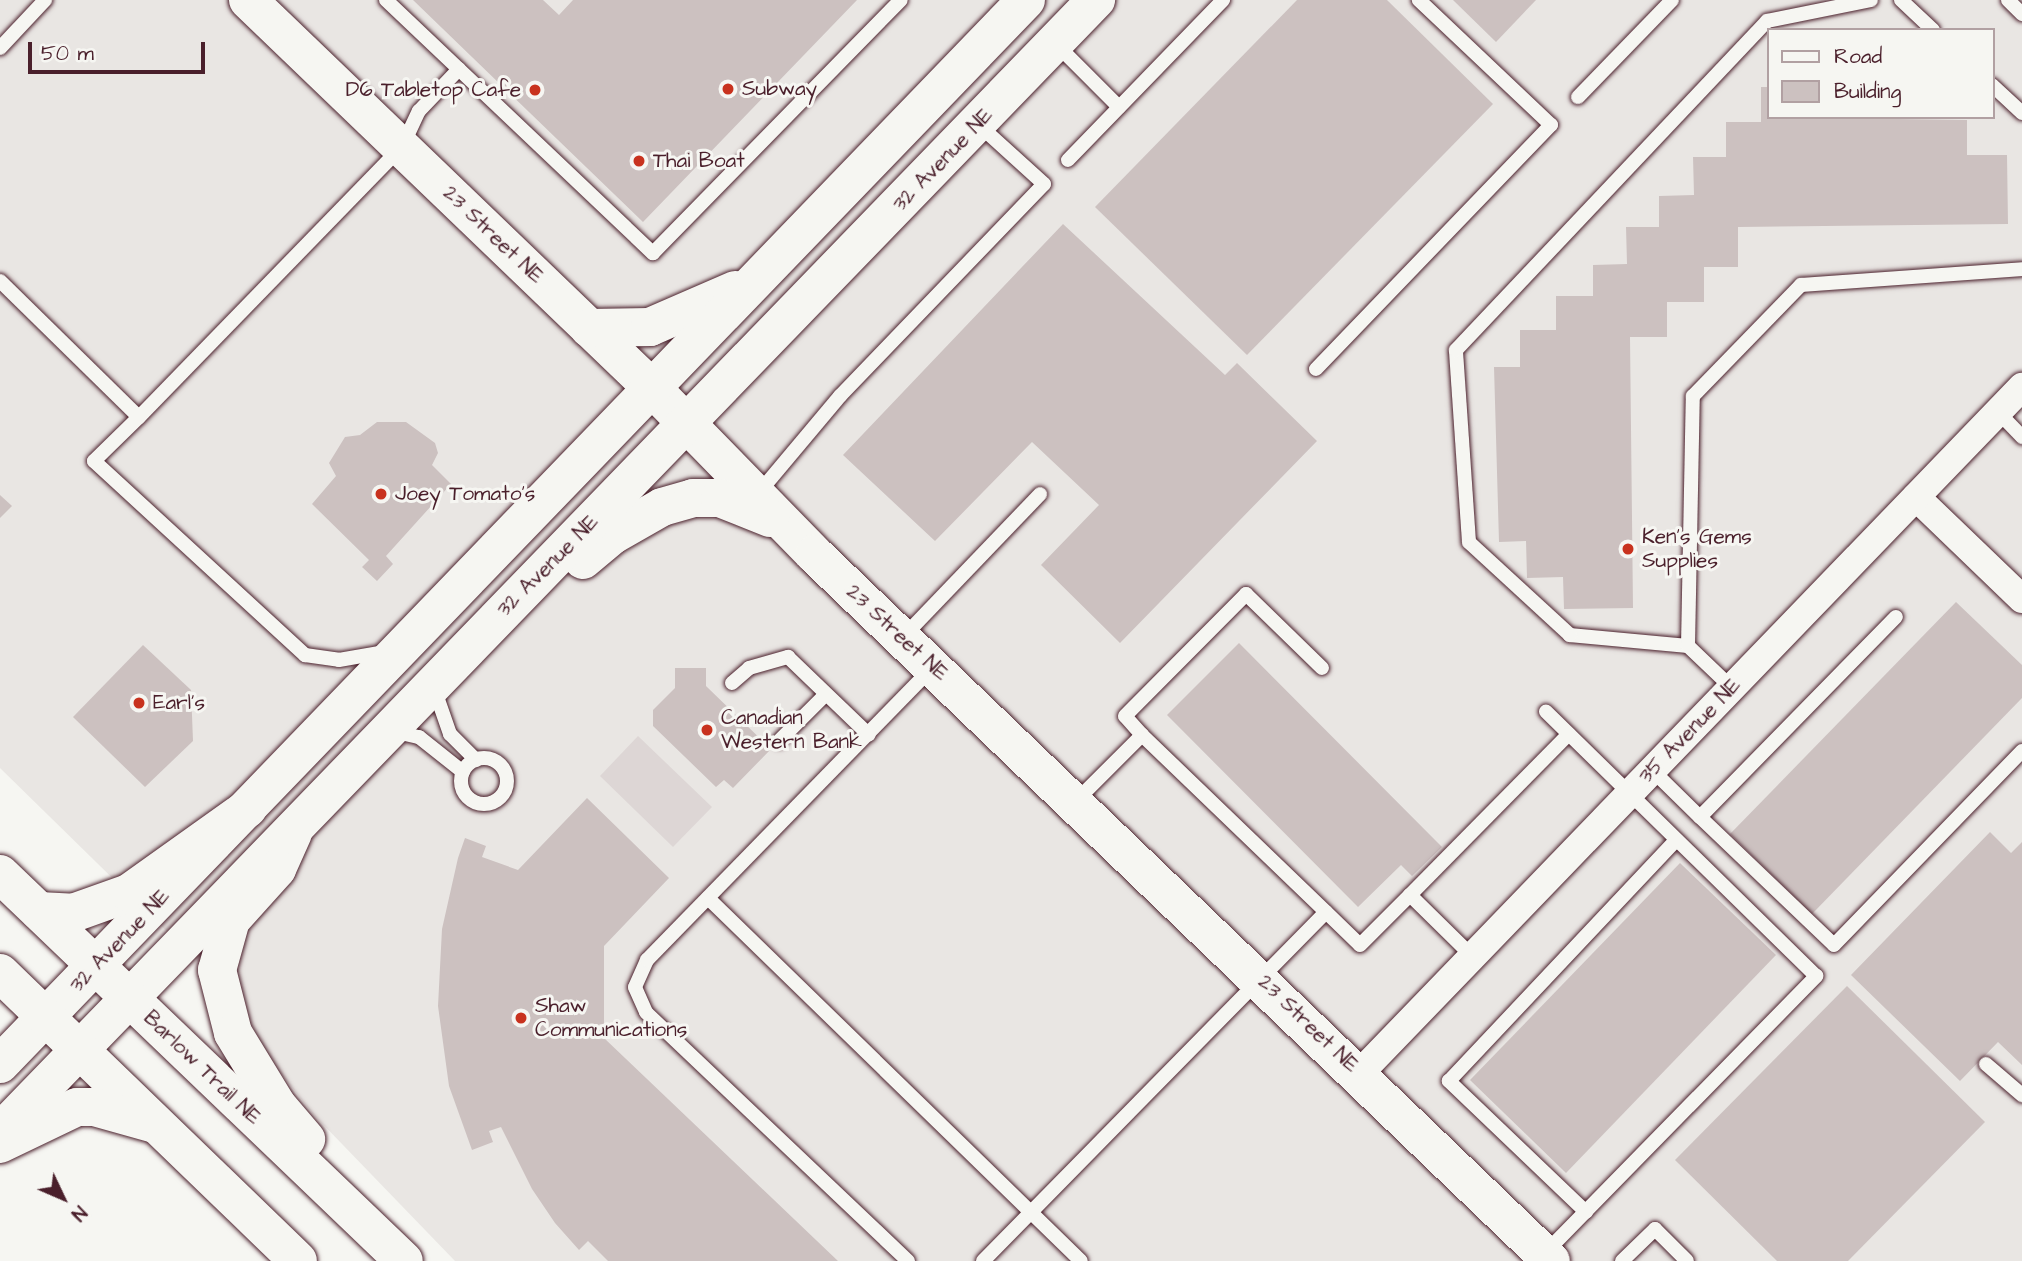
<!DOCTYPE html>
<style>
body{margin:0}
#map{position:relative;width:2022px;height:1261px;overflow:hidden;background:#f6f6f2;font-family:"Architects Daughter",sans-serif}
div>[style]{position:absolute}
.built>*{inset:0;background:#e9e6e3}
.green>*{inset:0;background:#ddd6d5}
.building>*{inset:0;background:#ccc1c0}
.roads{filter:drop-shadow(0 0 2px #4a1f2b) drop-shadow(0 0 2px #4a1f2b)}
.lane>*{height:14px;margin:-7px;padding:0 7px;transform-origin:7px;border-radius:7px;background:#f6f6f2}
.lane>.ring{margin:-7px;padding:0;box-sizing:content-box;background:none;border:14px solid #f6f6f2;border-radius:50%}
.street>*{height:28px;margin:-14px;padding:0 14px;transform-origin:14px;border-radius:14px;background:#f6f6f2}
.secondary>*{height:38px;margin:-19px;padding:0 19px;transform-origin:19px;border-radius:19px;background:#f6f6f2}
.primary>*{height:38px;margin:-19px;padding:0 19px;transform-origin:19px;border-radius:19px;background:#f6f6f2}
.dots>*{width:19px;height:19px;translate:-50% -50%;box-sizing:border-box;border:4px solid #f6f6f2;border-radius:50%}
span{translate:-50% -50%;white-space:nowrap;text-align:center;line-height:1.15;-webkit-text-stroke:6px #f6f6f2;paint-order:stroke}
.poi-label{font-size:21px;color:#4a1f2b}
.left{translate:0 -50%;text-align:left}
.right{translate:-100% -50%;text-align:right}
.street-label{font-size:21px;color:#4a1f2b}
.legend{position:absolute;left:1767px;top:28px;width:228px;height:91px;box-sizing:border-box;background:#f6f6f2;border:2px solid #b1a0a2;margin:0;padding:9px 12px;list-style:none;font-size:21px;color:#4a1f2b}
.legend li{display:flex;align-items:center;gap:14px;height:35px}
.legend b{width:35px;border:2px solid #b1a0a2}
.north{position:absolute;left:28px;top:1163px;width:70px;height:70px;-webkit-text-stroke:5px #f6f6f2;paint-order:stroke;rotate:134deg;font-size:19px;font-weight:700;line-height:28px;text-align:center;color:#4a1f2b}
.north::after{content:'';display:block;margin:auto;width:24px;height:32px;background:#4a1f2b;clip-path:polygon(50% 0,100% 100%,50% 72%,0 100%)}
.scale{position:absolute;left:28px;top:42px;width:177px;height:32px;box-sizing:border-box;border:4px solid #4a1f2b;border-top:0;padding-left:9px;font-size:21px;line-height:24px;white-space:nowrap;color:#4a1f2b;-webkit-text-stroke:5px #f6f6f2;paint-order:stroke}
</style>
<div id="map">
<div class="built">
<i style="clip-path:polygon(evenodd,0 0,2022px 0,2022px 1261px,455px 1261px,314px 1115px,271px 1061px,240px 1003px,0 768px,0 0,1768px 30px,1992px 30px,1992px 117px,1768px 117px,1768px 30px)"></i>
</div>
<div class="green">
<i style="clip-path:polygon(638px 736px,712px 807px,673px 847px,600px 776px)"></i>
</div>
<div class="building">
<i style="clip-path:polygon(413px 0,543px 0,559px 15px,573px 0,857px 0,643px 222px)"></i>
<i style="clip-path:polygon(1297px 0,1387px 0,1493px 104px,1247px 355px,1095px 207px)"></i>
<i style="clip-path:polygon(1453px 0,1536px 0,1496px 42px)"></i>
<i style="clip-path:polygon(1761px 87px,1768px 87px,1768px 117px,1967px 120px,1967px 155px,2007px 155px,2008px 224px,1738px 227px,1738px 267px,1704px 267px,1704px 302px,1667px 302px,1667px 337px,1630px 337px,1633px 608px,1564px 609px,1563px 577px,1527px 578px,1526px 541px,1499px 542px,1494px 367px,1520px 367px,1520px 330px,1556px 330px,1556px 296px,1593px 296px,1593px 265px,1627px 264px,1626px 227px,1659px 227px,1659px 196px,1694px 195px,1693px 157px,1726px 157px,1726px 122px,1761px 122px)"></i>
<i style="clip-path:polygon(1063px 224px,1225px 375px,1237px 363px,1317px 441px,1120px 643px,1041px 565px,1099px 505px,1032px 442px,935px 541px,843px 455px)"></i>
<i style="clip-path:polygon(377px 422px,406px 422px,435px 443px,438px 453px,432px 465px,451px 484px,386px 556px,393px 564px,377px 581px,362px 567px,369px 560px,312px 504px,336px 476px,329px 463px,345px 437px,360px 435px)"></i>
<i style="clip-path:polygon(0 495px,12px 506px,0 518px)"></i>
<i style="clip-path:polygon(1956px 602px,2022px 665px,2022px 698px,1812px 914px,1730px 834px)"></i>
<i style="clip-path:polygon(1239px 643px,1442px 847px,1412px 876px,1401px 865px,1358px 907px,1167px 715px)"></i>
<i style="clip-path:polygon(143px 645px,191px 690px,193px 741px,145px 787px,73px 717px)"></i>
<i style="clip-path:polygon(675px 668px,706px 668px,706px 686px,771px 749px,733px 788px,724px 780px,716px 787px,653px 726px,653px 710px,675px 688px)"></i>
<i style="clip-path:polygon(587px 798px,669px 878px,604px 946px,604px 1038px,838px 1261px,608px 1261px,588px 1241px,579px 1250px,555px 1223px,532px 1189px,501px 1127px,489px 1131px,493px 1142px,472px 1150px,449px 1086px,438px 1006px,442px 929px,458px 858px,465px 838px,486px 846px,482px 857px,518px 870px)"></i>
<i style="clip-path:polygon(1990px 832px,2011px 853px,2022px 842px,2022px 1065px,1998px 1042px,1960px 1081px,1851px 975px)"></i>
<i style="clip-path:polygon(1680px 863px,1776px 955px,1566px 1173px,1470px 1080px)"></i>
<i style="clip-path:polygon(1847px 986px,1985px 1122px,1848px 1261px,1777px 1261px,1675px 1160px)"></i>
</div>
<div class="roads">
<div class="lane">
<i style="left:386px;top:0;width:368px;rotate:43.5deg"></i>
<i style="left:653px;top:253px;width:354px;rotate:-45.6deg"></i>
<i style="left:1901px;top:0;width:44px;rotate:43.2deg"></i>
<i style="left:2008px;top:0;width:20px;rotate:45deg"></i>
<i style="left:1056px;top:44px;width:89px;rotate:45deg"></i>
<i style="left:0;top:48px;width:66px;rotate:-46.8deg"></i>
<i style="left:1992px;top:85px;width:41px;rotate:43deg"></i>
<i style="left:1578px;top:97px;width:135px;rotate:-45.9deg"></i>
<i style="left:1068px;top:160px;width:223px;rotate:-45.9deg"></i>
<i style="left:0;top:281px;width:194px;rotate:44.4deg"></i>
<i style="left:139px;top:417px;width:377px;rotate:-45.8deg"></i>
<i style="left:402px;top:147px;width:40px;rotate:-65deg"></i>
<i style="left:419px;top:111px;width:58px;rotate:-46.4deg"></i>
<i style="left:1316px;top:369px;width:339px;rotate:-46.1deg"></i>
<i style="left:1551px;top:125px;width:182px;rotate:-136.6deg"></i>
<i style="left:1998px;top:412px;width:35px;rotate:46deg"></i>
<i style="left:139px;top:417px;width:63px;rotate:135.6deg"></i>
<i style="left:94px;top:461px;width:287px;rotate:42.6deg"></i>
<i style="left:305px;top:655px;width:34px;rotate:8deg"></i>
<i style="left:339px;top:660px;width:47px;rotate:-9.9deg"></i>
<i style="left:757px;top:495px;width:129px;rotate:-50deg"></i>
<i style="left:840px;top:396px;width:294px;rotate:-46.1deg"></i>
<i style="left:1044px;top:184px;width:88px;rotate:-137.8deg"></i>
<i style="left:903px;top:637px;width:198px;rotate:-46.2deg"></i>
<i style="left:1688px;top:646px;width:119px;rotate:-174.7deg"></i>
<i style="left:1570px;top:635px;width:137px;rotate:-137.4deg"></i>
<i style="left:1469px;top:542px;width:192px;rotate:-93.9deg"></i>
<i style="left:1456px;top:350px;width:453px;rotate:-46.6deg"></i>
<i style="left:1767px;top:21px;width:106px;rotate:-11.4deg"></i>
<i style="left:732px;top:683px;width:23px;rotate:-41deg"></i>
<i style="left:749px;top:668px;width:41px;rotate:-15.8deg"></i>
<i style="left:788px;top:657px;width:112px;rotate:43.9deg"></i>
<i style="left:434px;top:688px;width:49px;rotate:70.8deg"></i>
<i style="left:450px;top:734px;width:37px;rotate:45deg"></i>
<i style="left:1732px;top:688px;width:61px;rotate:-136.3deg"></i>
<i style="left:1688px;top:646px;width:250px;rotate:-88.9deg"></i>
<i style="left:1693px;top:396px;width:155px;rotate:-45.8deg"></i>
<i style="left:1801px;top:285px;width:222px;rotate:-4.1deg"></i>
<i style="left:392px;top:731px;width:28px;rotate:13deg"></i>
<i style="left:419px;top:737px;width:56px;rotate:38.5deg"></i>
<i style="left:1142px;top:735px;width:25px;rotate:-132deg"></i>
<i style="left:1125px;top:716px;width:172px;rotate:-45.2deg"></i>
<i style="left:1246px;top:594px;width:106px;rotate:44.2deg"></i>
<i style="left:779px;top:741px;width:66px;rotate:-45deg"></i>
<i class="ring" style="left:461px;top:758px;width:32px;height:32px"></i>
<i style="left:1652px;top:770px;width:67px;rotate:44.4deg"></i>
<i style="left:1700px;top:817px;width:280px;rotate:-45.6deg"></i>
<i style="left:1075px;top:802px;width:95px;rotate:-45deg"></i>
<i style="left:1142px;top:735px;width:255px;rotate:43.9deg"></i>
<i style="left:1700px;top:817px;width:185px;rotate:43.7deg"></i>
<i style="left:1834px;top:945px;width:270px;rotate:-45.9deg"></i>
<i style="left:1410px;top:895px;width:226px;rotate:-45.4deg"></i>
<i style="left:708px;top:898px;width:520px;rotate:44.22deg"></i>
<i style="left:1986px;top:1064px;width:48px;rotate:40.7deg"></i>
<i style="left:1586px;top:1212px;width:190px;rotate:-136.3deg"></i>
<i style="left:1449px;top:1081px;width:331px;rotate:-46.7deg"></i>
<i style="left:1545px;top:1253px;width:388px;rotate:-45.6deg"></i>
<i style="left:1816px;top:976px;width:378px;rotate:-135.6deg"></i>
<i style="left:908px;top:1261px;width:361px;rotate:-136.5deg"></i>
<i style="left:646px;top:1012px;width:27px;rotate:-114deg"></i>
<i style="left:635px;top:987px;width:30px;rotate:-66deg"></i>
<i style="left:647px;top:960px;width:408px;rotate:-45.7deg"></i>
<i style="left:983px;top:1261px;width:489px;rotate:-45.5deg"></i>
<i style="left:1326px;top:912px;width:47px;rotate:44.1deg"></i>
<i style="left:1360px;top:945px;width:71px;rotate:-45deg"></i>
<i style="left:1410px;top:895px;width:87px;rotate:44.5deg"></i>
<i style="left:1622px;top:1261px;width:46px;rotate:-44.1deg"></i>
<i style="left:1655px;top:1229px;width:45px;rotate:45deg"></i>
</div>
<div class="street">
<i style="left:1916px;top:497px;width:147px;rotate:43.9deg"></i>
<i style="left:1359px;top:1074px;width:955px;rotate:-46.02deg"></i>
</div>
<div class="secondary">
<i style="left:248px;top:0;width:562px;rotate:43.85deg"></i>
<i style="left:653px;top:389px;width:231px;rotate:45.7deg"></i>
<i style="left:814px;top:554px;width:1021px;rotate:43.81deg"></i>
<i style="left:589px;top:328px;width:61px;rotate:-0.9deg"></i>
<i style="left:650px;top:327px;width:93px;rotate:-23.5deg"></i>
<i style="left:583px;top:560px;width:39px;rotate:-40deg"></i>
<i style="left:613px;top:535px;width:56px;rotate:-29.7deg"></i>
<i style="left:662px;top:507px;width:32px;rotate:-16deg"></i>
<i style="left:693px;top:498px;width:27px"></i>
<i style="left:720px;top:498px;width:54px;rotate:21.8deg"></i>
<i style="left:0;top:1064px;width:1478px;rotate:-46.04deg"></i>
<i style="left:0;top:1132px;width:1576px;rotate:-45.93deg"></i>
</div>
<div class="primary">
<i style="left:293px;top:833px;width:39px;rotate:114deg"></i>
<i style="left:277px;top:869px;width:69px;rotate:132deg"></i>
<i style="left:231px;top:920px;width:52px;rotate:105.6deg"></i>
<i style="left:217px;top:970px;width:65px;rotate:75.7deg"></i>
<i style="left:233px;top:1033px;width:84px;rotate:58.6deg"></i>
<i style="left:277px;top:1105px;width:45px;rotate:49.5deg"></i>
<i style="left:0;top:874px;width:559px;rotate:43.77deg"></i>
<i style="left:39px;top:911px;width:34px;rotate:3deg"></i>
<i style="left:73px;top:913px;width:59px;rotate:-19.7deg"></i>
<i style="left:129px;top:893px;width:146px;rotate:-35.5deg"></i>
<i style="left:0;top:973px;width:414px;rotate:44deg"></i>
<i style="left:0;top:1144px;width:85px;rotate:-25.7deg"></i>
<i style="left:77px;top:1107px;width:17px"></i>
<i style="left:94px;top:1107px;width:63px;rotate:15.6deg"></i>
</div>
</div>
<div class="dots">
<i style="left:728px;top:89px;background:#c8321e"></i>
<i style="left:535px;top:90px;background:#c8321e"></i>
<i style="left:639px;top:161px;background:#c8321e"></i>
<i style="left:381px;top:494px;background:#c8321e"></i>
<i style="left:1628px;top:549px;background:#c8321e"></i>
<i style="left:139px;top:703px;background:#c8321e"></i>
<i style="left:707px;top:730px;background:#c8321e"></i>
<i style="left:521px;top:1018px;background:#c8321e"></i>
</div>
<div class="poi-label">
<span class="left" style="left:742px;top:89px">Subway</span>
<span class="right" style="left:521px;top:90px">D6 Tabletop Cafe</span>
<span class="left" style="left:653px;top:161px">Thai Boat</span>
<span class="left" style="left:395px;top:494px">Joey Tomato's</span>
<span class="left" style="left:1642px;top:549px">Ken's Gems<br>Supplies</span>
<span class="left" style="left:153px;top:703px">Earl's</span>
<span class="left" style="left:721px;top:730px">Canadian<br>Western Bank</span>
<span class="left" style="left:535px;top:1018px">Shaw<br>Communications</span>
</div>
<div class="street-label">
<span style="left:943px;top:160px;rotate:-46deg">32 Avenue NE</span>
<span style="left:493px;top:235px;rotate:44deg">23 Street NE</span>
<span style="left:548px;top:566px;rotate:-45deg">32 Avenue NE</span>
<span style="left:897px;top:633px;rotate:43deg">23 Street NE</span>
<span style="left:1690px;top:731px;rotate:-46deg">35 Avenue NE</span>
<span style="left:120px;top:941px;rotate:-46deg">32 Avenue NE</span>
<span style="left:1308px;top:1024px;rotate:44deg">23 Street NE</span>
<span style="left:202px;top:1068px;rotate:44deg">Barlow Trail NE</span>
</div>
<ul class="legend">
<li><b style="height:9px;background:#f6f6f2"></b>Road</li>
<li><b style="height:19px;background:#ccc1c0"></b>Building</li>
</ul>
<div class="north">N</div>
<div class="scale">50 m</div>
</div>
